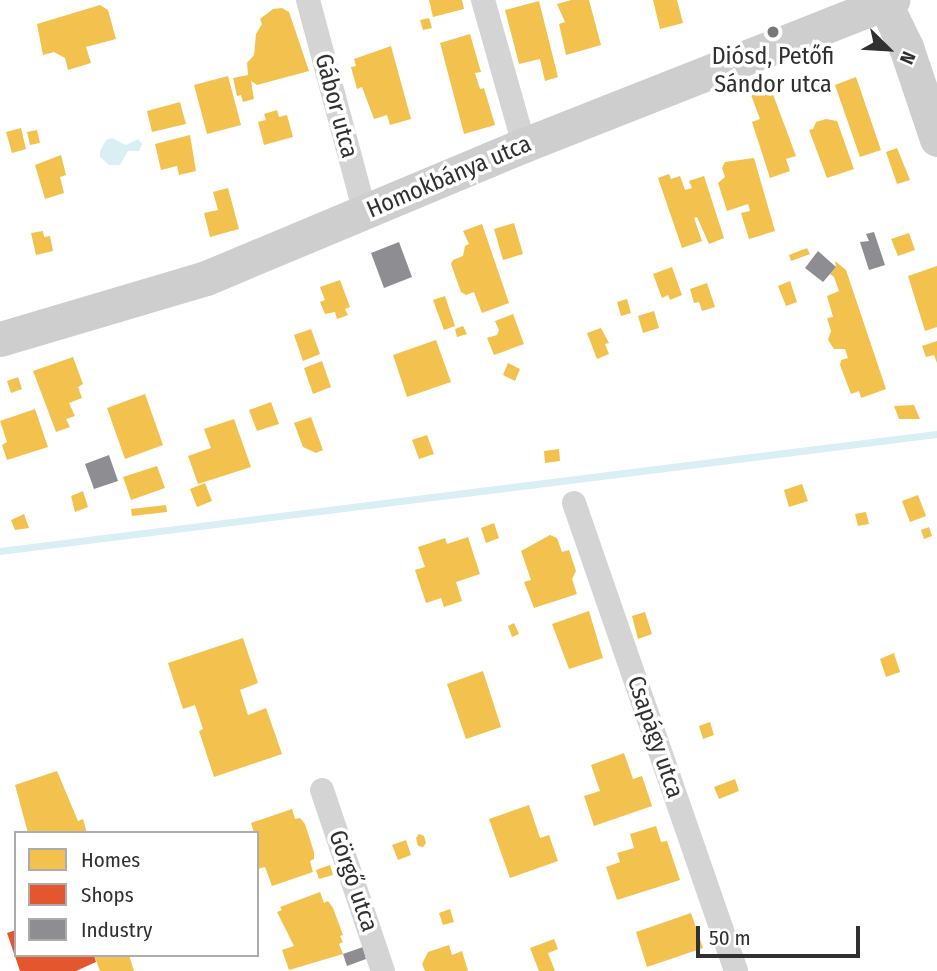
<!DOCTYPE html>
<meta charset="utf-8">
<style>
body{margin:0}
#map{position:relative;width:937px;height:971px;overflow:hidden;background:#fff;font-family:"Fira Sans Condensed",sans-serif}
div>[style]{position:absolute}
.water>*{inset:0;background:#d9eff3}
.homes>*{inset:0;background:#f2c14e}
.shops>*{inset:0;background:#e4572e}
.industry>*{inset:0;background:#8d8d92}
.stream>*{height:7px;margin:-3.5px;padding:0 3.5px;transform-origin:3.5px;border-radius:3.5px;background:#d9eff3}
.street>*{height:24px;margin:-12px;padding:0 12px;transform-origin:12px;border-radius:12px;background:#d4d4d4}
.secondary>*{height:35px;margin:-17.5px;padding:0 17.5px;transform-origin:17.5px;border-radius:17.5px;background:#cecece}
.dots>*{width:19px;height:19px;translate:-50% -50%;box-sizing:border-box;border:4px solid #fff;border-radius:50%}
span{translate:-50% -50%;white-space:nowrap;text-align:center;line-height:1.15;-webkit-text-stroke:7px #fff;paint-order:stroke}
.poi-label{font-size:24px;color:#303030}
.street-label{font-size:24px;color:#303030}
.legend{position:absolute;left:14px;top:831px;width:245px;height:126px;box-sizing:border-box;background:#fff;border:2px solid #acacac;margin:0;padding:9px 12px;list-style:none;font-size:21px;color:#303030}
.legend li{display:flex;align-items:center;gap:14px;height:35px}
.legend b{width:35px;border:2px solid #acacac}
.north{position:absolute;left:853px;top:14px;width:70px;height:70px;-webkit-text-stroke:5px #fff;paint-order:stroke;rotate:114deg;font-size:19px;font-weight:700;line-height:28px;text-align:center;color:#303030}
.north::after{content:'';display:block;margin:auto;width:24px;height:32px;background:#303030;clip-path:polygon(50% 0,100% 100%,50% 72%,0 100%)}
.scale{position:absolute;left:696px;top:926px;width:164px;height:32px;box-sizing:border-box;border:4px solid #303030;border-top:0;padding-left:9px;font-size:21px;line-height:24px;white-space:nowrap;color:#303030;-webkit-text-stroke:5px #fff;paint-order:stroke}
</style>
<div id="map">
<div class="water">
<i style="clip-path:polygon(112px 138px,126px 145px,138px 139px,142px 144px,139px 151px,128px 151px,120px 165px,109px 165px,100px 157px,100px 151px,106px 140px)"></i>
</div>
<div class="homes">
<i style="clip-path:polygon(429px 0,462px 0,464px 9px,433px 17px)"></i>
<i style="clip-path:polygon(571px 0,589px 0,601px 45px,566px 55px,559px 24px,565px 22px,557px 4px)"></i>
<i style="clip-path:polygon(653px 0,677px 0,683px 23px,660px 29px)"></i>
<i style="clip-path:polygon(539px 1px,558px 77px,545px 81px,540px 59px,519px 64px,505px 10px)"></i>
<i style="clip-path:polygon(100px 5px,108px 10px,116px 39px,86px 47px,91px 63px,68px 70px,65px 58px,54px 52px,43px 55px,37px 24px)"></i>
<i style="clip-path:polygon(282px 8px,289px 12px,309px 71px,257px 85px,251px 81px,254px 99px,243px 102px,241px 95px,237px 96px,233px 78px,248px 75px,247px 63px,254px 55px,256px 34px,262px 24px,260px 19px,273px 9px)"></i>
<i style="clip-path:polygon(429px 18px,432px 28px,423px 30px,420px 20px)"></i>
<i style="clip-path:polygon(470px 34px,481px 72px,475px 73px,480px 89px,484px 88px,495px 125px,464px 134px,440px 43px)"></i>
<i style="clip-path:polygon(391px 46px,411px 119px,390px 125px,387px 115px,374px 119px,362px 87px,357px 89px,351px 67px,356px 66px,354px 59px)"></i>
<i style="clip-path:polygon(228px 76px,241px 125px,207px 134px,194px 85px)"></i>
<i style="clip-path:polygon(856px 77px,881px 150px,860px 157px,835px 85px)"></i>
<i style="clip-path:polygon(771px 89px,796px 156px,786px 159px,790px 171px,770px 178px,752px 122px,760px 119px,751px 95px)"></i>
<i style="clip-path:polygon(180px 102px,186px 124px,152px 132px,147px 111px)"></i>
<i style="clip-path:polygon(277px 110px,279px 117px,287px 115px,293px 137px,264px 145px,258px 122px,266px 120px,264px 114px)"></i>
<i style="clip-path:polygon(826px 119px,837px 121px,854px 169px,827px 178px,809px 130px,813px 129px,816px 122px)"></i>
<i style="clip-path:polygon(21px 128px,26px 149px,12px 153px,6px 132px)"></i>
<i style="clip-path:polygon(37px 130px,40px 143px,30px 145px,27px 132px)"></i>
<i style="clip-path:polygon(190px 135px,196px 171px,179px 175px,177px 166px,161px 170px,155px 144px)"></i>
<i style="clip-path:polygon(897px 148px,910px 180px,897px 184px,886px 152px)"></i>
<i style="clip-path:polygon(61px 155px,66px 175px,60px 177px,64px 193px,45px 199px,35px 165px)"></i>
<i style="clip-path:polygon(754px 158px,775px 231px,749px 239px,741px 213px,750px 211px,748px 204px,727px 211px,718px 183px,725px 177px,722px 168px,725px 162px)"></i>
<i style="clip-path:polygon(669px 174px,671px 179px,680px 176px,685px 190px,692px 188px,689px 181px,704px 176px,724px 238px,709px 244px,697px 217px,694px 218px,702px 241px,682px 248px,658px 178px)"></i>
<i style="clip-path:polygon(228px 188px,239px 229px,210px 237px,204px 213px,218px 210px,213px 192px)"></i>
<i style="clip-path:polygon(514px 223px,523px 254px,503px 260px,494px 229px)"></i>
<i style="clip-path:polygon(482px 224px,509px 303px,482px 313px,474px 292px,466px 295px,461px 292px,451px 264px,453px 260px,463px 256px,465px 246px,469px 244px,463px 231px)"></i>
<i style="clip-path:polygon(43px 231px,44px 237px,50px 236px,53px 251px,36px 255px,31px 233px)"></i>
<i style="clip-path:polygon(909px 233px,915px 250px,898px 256px,891px 239px)"></i>
<i style="clip-path:polygon(807px 248px,810px 254px,791px 261px,789px 255px)"></i>
<i style="clip-path:polygon(835px 261px,846px 270px,886px 389px,861px 398px,859px 391px,851px 394px,840px 365px,841px 360px,848px 358px,845px 349px,834px 349px,828px 340px,831px 331px,827px 318px,833px 317px,827px 296px,839px 291px,834px 277px,830px 274px,836px 267px)"></i>
<i style="clip-path:polygon(937px 266px,937px 327px,925px 331px,908px 276px)"></i>
<i style="clip-path:polygon(672px 267px,682px 295px,670px 300px,668px 295px,662px 298px,653px 274px)"></i>
<i style="clip-path:polygon(340px 280px,350px 307px,345px 309px,348px 315px,337px 319px,335px 312px,325px 314px,320px 302px,325px 300px,320px 287px)"></i>
<i style="clip-path:polygon(790px 281px,797px 302px,786px 306px,778px 286px)"></i>
<i style="clip-path:polygon(707px 283px,715px 307px,702px 311px,699px 302px,694px 303px,690px 289px)"></i>
<i style="clip-path:polygon(445px 296px,455px 326px,444px 330px,433px 300px)"></i>
<i style="clip-path:polygon(627px 299px,631px 313px,621px 316px,617px 302px)"></i>
<i style="clip-path:polygon(654px 311px,659px 328px,643px 333px,638px 316px)"></i>
<i style="clip-path:polygon(513px 314px,524px 344px,494px 355px,487px 338px,497px 335px,499px 330px,495px 321px)"></i>
<i style="clip-path:polygon(463px 326px,467px 334px,457px 337px,455px 329px)"></i>
<i style="clip-path:polygon(601px 328px,609px 343px,605px 344px,609px 354px,597px 359px,587px 333px)"></i>
<i style="clip-path:polygon(311px 329px,320px 354px,303px 361px,294px 335px)"></i>
<i style="clip-path:polygon(436px 340px,451px 382px,407px 397px,393px 355px)"></i>
<i style="clip-path:polygon(937px 341px,937px 363px,934px 355px,926px 357px,922px 346px)"></i>
<i style="clip-path:polygon(73px 357px,83px 384px,78px 387px,82px 398px,69px 403px,75px 416px,66px 419px,70px 427px,56px 432px,33px 371px)"></i>
<i style="clip-path:polygon(322px 361px,331px 387px,313px 394px,304px 368px)"></i>
<i style="clip-path:polygon(508px 363px,520px 369px,515px 381px,503px 375px)"></i>
<i style="clip-path:polygon(18px 377px,22px 389px,11px 393px,7px 381px)"></i>
<i style="clip-path:polygon(145px 394px,163px 445px,125px 459px,107px 408px)"></i>
<i style="clip-path:polygon(271px 402px,279px 424px,257px 431px,249px 410px)"></i>
<i style="clip-path:polygon(914px 405px,920px 419px,899px 419px,894px 406px)"></i>
<i style="clip-path:polygon(35px 409px,48px 447px,7px 460px,2px 445px,7px 442px,0 421px)"></i>
<i style="clip-path:polygon(311px 417px,323px 450px,316px 453px,303px 447px,294px 423px)"></i>
<i style="clip-path:polygon(234px 419px,251px 467px,198px 484px,188px 456px,211px 448px,204px 429px)"></i>
<i style="clip-path:polygon(427px 435px,434px 454px,419px 459px,412px 440px)"></i>
<i style="clip-path:polygon(559px 449px,560px 461px,545px 463px,544px 451px)"></i>
<i style="clip-path:polygon(157px 466px,165px 488px,131px 500px,123px 477px)"></i>
<i style="clip-path:polygon(205px 483px,212px 501px,197px 507px,190px 489px)"></i>
<i style="clip-path:polygon(802px 484px,808px 501px,789px 507px,784px 490px)"></i>
<i style="clip-path:polygon(83px 491px,88px 507px,75px 512px,71px 496px)"></i>
<i style="clip-path:polygon(918px 495px,926px 516px,910px 522px,902px 501px)"></i>
<i style="clip-path:polygon(166px 505px,167px 512px,132px 516px,131px 509px)"></i>
<i style="clip-path:polygon(866px 512px,869px 524px,858px 526px,855px 514px)"></i>
<i style="clip-path:polygon(24px 514px,29px 528px,15px 530px,11px 520px)"></i>
<i style="clip-path:polygon(494px 523px,499px 538px,486px 543px,481px 528px)"></i>
<i style="clip-path:polygon(929px 527px,932px 536px,924px 539px,921px 530px)"></i>
<i style="clip-path:polygon(550px 535px,557px 538px,562px 552px,569px 550px,576px 571px,572px 579px,577px 594px,534px 608px,524px 582px,531px 580px,521px 551px)"></i>
<i style="clip-path:polygon(468px 537px,480px 574px,456px 582px,462px 601px,444px 607px,441px 598px,426px 603px,415px 570px,425px 567px,418px 547px,445px 538px,447px 544px)"></i>
<i style="clip-path:polygon(589px 611px,603px 658px,569px 669px,552px 624px)"></i>
<i style="clip-path:polygon(645px 612px,652px 634px,638px 639px,632px 616px)"></i>
<i style="clip-path:polygon(514px 623px,519px 634px,512px 637px,508px 626px)"></i>
<i style="clip-path:polygon(243px 638px,258px 683px,240px 690px,248px 715px,266px 708px,282px 754px,214px 777px,199px 731px,203px 729px,195px 705px,183px 709px,168px 663px)"></i>
<i style="clip-path:polygon(894px 653px,900px 672px,886px 677px,880px 659px)"></i>
<i style="clip-path:polygon(483px 671px,501px 727px,466px 739px,447px 684px)"></i>
<i style="clip-path:polygon(710px 722px,714px 735px,703px 739px,699px 726px)"></i>
<i style="clip-path:polygon(624px 753px,633px 779px,642px 776px,652px 806px,594px 826px,584px 796px,600px 791px,591px 765px)"></i>
<i style="clip-path:polygon(57px 771px,78px 821px,83px 819px,87px 833px,28px 833px,15px 785px)"></i>
<i style="clip-path:polygon(735px 779px,739px 791px,719px 799px,714px 787px)"></i>
<i style="clip-path:polygon(529px 805px,540px 838px,549px 835px,558px 861px,510px 878px,489px 819px)"></i>
<i style="clip-path:polygon(292px 809px,295px 819px,300px 818px,305px 824px,314px 852px,314px 859px,310px 861px,313px 872px,272px 886px,265px 867px,257px 869px,257px 833px,254px 833px,251px 823px)"></i>
<i style="clip-path:polygon(656px 826px,661px 842px,667px 841px,680px 880px,617px 900px,606px 867px,620px 862px,617px 853px,634px 848px,630px 834px)"></i>
<i style="clip-path:polygon(419px 834px,424px 836px,426px 843px,423px 847px,418px 846px,416px 838px)"></i>
<i style="clip-path:polygon(406px 840px,411px 855px,398px 860px,392px 845px)"></i>
<i style="clip-path:polygon(330px 865px,333px 875px,319px 879px,316px 870px)"></i>
<i style="clip-path:polygon(320px 892px,324px 903px,328px 901px,333px 908px,343px 935px,340px 936px,343px 942px,339px 944px,343px 954px,289px 970px,282px 950px,294px 946px,277px 912px,282px 910px,280px 907px)"></i>
<i style="clip-path:polygon(450px 909px,454px 922px,443px 925px,439px 913px)"></i>
<i style="clip-path:polygon(691px 913px,703px 948px,647px 967px,636px 932px)"></i>
<i style="clip-path:polygon(554px 939px,558px 949px,548px 953px,555px 971px,539px 971px,530px 948px)"></i>
<i style="clip-path:polygon(449px 945px,452px 955px,462px 951px,468px 971px,425px 971px,422px 964px,428px 952px)"></i>
<i style="clip-path:polygon(94px 955px,129px 955px,134px 971px,100px 971px)"></i>
</div>
<div class="shops">
<i style="clip-path:polygon(16px 930px,16px 955px,94px 955px,96px 962px,76px 971px,20px 971px,7px 933px)"></i>
</div>
<div class="industry">
<i style="clip-path:polygon(874px 232px,885px 265px,869px 270px,860px 242px,869px 241px,866px 234px)"></i>
<i style="clip-path:polygon(399px 242px,412px 277px,384px 288px,371px 253px)"></i>
<i style="clip-path:polygon(818px 251px,836px 267px,823px 282px,805px 268px)"></i>
<i style="clip-path:polygon(109px 455px,118px 481px,94px 489px,85px 464px)"></i>
<i style="clip-path:polygon(363px 947px,366px 959px,347px 966px,343px 954px)"></i>
</div>
<div class="stream">
<i style="left:0;top:551px;width:944px;rotate:-7.12deg"></i>
</div>
<div class="street">
<i style="left:308px;top:0;width:220px;rotate:75deg"></i>
<i style="left:483px;top:0;width:151px;rotate:74.2deg"></i>
<i style="left:574px;top:503px;width:495px;rotate:70.9deg"></i>
<i style="left:322px;top:790px;width:191px;rotate:71.4deg"></i>
</div>
<div class="secondary">
<i style="left:883px;top:0;width:52px;rotate:63.9deg"></i>
<i style="left:906px;top:47px;width:97px;rotate:71.4deg"></i>
<i style="left:0;top:339px;width:215px;rotate:-16.5deg"></i>
<i style="left:206px;top:278px;width:345px;rotate:-22.7deg"></i>
<i style="left:524px;top:145px;width:396px;rotate:-21.5deg"></i>
</div>
<div class="dots">
<i style="left:773px;top:32px;background:#787878"></i>
</div>
<div class="poi-label">
<span style="left:773px;top:71px">Diósd, Petőfi<br>Sándor utca</span>
</div>
<div class="street-label">
<span style="left:336px;top:106px;rotate:75deg">Gábor utca</span>
<span style="left:449px;top:177px;rotate:-23deg">Homokbánya utca</span>
<span style="left:655px;top:737px;rotate:71deg">Csapágy utca</span>
<span style="left:353px;top:881px;rotate:71deg">Görgő utca</span>
</div>
<ul class="legend">
<li><b style="height:19px;background:#f2c14e"></b>Homes</li>
<li><b style="height:19px;background:#e4572e"></b>Shops</li>
<li><b style="height:19px;background:#8d8d92"></b>Industry</li>
</ul>
<div class="north">N</div>
<div class="scale">50 m</div>
</div>
